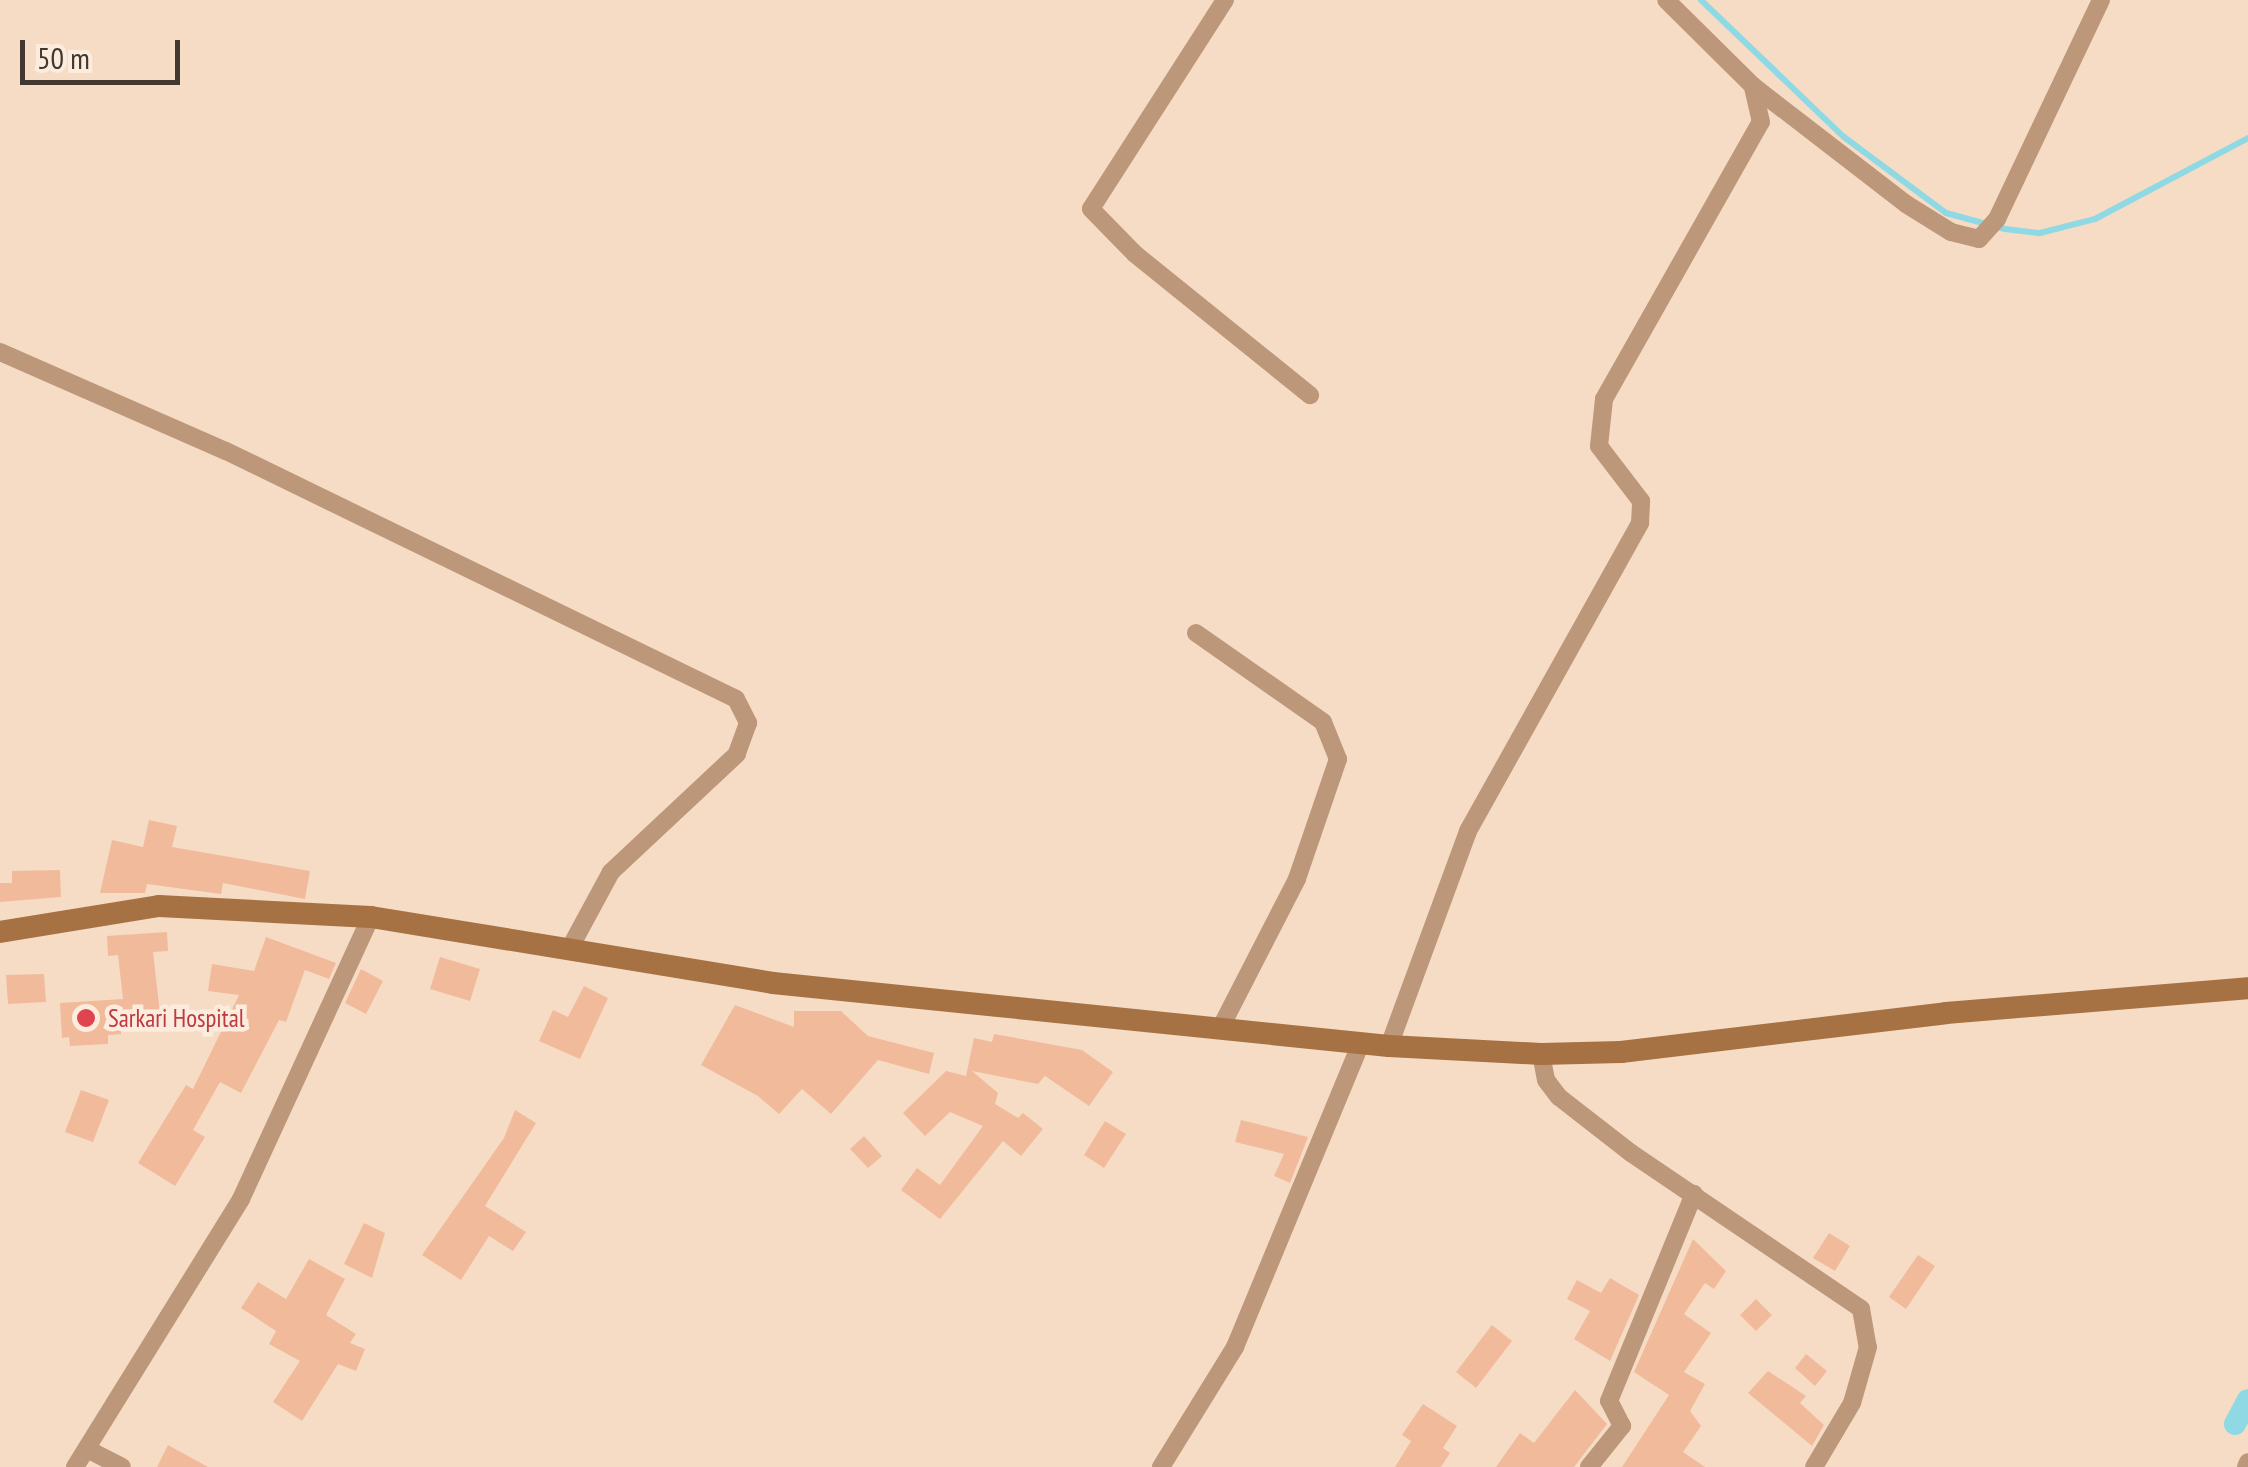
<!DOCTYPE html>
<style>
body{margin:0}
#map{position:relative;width:2248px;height:1467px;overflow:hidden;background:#f6dcc5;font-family:"PT Sans Narrow",sans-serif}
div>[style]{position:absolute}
.stream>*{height:6px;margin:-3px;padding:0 3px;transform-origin:3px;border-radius:3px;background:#8ed9e3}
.canal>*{height:22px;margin:-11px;padding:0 11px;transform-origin:11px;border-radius:11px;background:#8ed9e3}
.building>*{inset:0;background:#f1bb9b}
.minor>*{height:18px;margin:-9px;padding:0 9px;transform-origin:9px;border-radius:9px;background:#bc9779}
.secondary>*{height:22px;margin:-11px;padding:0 11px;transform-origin:11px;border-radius:11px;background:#a77243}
.dots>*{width:28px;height:28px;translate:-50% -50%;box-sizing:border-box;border:5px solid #fbecdd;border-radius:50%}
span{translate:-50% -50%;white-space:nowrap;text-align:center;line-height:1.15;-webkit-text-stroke:9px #fbecdd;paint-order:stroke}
.health-label{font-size:25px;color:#be3a42}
.left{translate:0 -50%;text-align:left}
.scale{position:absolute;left:20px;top:40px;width:160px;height:45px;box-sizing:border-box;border:5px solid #42382f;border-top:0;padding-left:12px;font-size:30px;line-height:35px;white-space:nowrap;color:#42382f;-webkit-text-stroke:8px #fbecdd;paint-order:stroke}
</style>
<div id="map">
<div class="stream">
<i style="left:1701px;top:0;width:198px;rotate:43.8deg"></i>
<i style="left:1844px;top:137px;width:127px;rotate:36.7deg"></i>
<i style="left:1946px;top:213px;width:61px;rotate:15.2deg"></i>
<i style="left:2005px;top:229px;width:35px;rotate:7deg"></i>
<i style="left:2040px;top:233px;width:57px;rotate:-14.3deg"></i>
<i style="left:2095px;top:219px;width:173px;rotate:-27.9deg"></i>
</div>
<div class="canal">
<i style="left:2235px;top:1424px;width:27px;rotate:-62deg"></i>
</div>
<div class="building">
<i style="clip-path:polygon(149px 820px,177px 826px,172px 847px,310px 871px,305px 899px,223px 883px,221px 894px,147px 884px,145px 893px,100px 893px,112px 840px,143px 847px)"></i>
<i style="clip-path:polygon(60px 870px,61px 897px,0 902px,0 883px,12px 883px,12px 871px)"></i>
<i style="clip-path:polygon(167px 932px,168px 951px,153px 952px,161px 1022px,121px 1026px,121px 1034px,108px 1035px,108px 1044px,70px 1046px,69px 1037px,62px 1038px,60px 1003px,123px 999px,118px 955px,108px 956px,107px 936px)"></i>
<i style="clip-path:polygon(266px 937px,336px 963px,329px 979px,305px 970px,286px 1022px,279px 1020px,241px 1093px,220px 1082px,193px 1130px,205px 1137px,175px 1186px,138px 1163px,186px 1085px,193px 1089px,239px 995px,208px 991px,212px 964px,254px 971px)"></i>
<i style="clip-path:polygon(440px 957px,480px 969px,470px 1001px,430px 989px)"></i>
<i style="clip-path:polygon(361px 969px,383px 981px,366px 1014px,345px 1003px)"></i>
<i style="clip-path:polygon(44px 974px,46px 1002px,8px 1004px,6px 975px)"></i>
<i style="clip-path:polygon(584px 986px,608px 998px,580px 1059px,539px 1041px,553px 1010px,568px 1017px)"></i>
<i style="clip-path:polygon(735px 1005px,794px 1027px,794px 1011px,841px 1011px,868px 1036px,934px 1053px,929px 1074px,878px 1060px,831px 1114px,802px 1089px,779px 1114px,758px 1096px,701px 1065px)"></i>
<i style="clip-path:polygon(994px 1034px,1082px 1050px,1113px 1072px,1089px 1106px,1045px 1076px,1038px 1084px,972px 1071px,998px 1093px,995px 1104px,1018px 1118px,1023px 1113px,1043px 1129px,1021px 1156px,1003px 1141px,940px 1219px,901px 1190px,917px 1168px,940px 1185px,983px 1126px,950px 1112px,925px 1136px,903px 1113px,946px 1071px,966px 1076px,974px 1038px,992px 1042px)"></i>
<i style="clip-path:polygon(81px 1090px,109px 1100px,93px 1142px,65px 1132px)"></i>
<i style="clip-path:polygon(515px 1110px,536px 1123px,485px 1206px,526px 1232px,513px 1251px,489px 1236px,461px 1280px,422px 1255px,504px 1138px)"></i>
<i style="clip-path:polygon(1241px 1120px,1308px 1137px,1290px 1183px,1274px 1176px,1284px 1154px,1235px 1142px)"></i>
<i style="clip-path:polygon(1105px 1121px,1126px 1134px,1104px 1168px,1084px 1155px)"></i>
<i style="clip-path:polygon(864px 1136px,882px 1156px,868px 1168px,850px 1149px)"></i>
<i style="clip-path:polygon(364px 1223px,385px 1233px,372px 1278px,344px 1264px)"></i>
<i style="clip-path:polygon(1829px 1233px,1850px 1246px,1835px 1271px,1813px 1258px)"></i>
<i style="clip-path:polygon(1693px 1239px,1726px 1271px,1714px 1289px,1705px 1283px,1684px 1314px,1711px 1333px,1684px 1372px,1705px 1384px,1690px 1411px,1701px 1426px,1683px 1452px,1705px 1467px,1622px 1467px,1669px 1395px,1634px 1372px)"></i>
<i style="clip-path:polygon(1918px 1255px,1935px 1266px,1906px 1309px,1889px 1297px)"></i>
<i style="clip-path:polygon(309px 1259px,345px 1279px,326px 1315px,356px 1334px,350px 1343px,365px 1349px,356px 1371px,338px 1364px,302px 1421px,273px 1402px,300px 1361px,269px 1344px,276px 1331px,241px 1308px,258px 1282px,286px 1299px)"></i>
<i style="clip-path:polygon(1610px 1278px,1639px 1295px,1610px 1361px,1574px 1339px,1590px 1311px,1567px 1299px,1577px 1280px,1601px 1293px)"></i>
<i style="clip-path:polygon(1756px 1299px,1772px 1315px,1756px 1331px,1740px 1315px)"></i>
<i style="clip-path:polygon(1492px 1325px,1512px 1341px,1476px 1388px,1456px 1372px)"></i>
<i style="clip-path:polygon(1806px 1354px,1827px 1371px,1815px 1386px,1795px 1368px)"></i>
<i style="clip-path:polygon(1768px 1371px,1806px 1396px,1800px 1403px,1824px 1425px,1812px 1446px,1748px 1393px)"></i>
<i style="clip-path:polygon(1575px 1390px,1607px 1424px,1574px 1467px,1496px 1467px,1520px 1433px,1534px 1443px)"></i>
<i style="clip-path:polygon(1423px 1404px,1457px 1426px,1443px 1448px,1450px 1453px,1441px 1467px,1395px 1467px,1411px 1441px,1402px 1435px)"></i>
<i style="clip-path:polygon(168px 1445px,208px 1467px,157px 1467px)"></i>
</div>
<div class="minor">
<i style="left:1225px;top:0;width:248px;rotate:122.7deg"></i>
<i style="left:1091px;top:209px;width:63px;rotate:45.6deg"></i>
<i style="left:1135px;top:254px;width:225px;rotate:38.9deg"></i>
<i style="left:1753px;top:86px;width:193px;rotate:37.6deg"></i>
<i style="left:1906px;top:204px;width:53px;rotate:31.9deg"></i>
<i style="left:1951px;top:232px;width:29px;rotate:14deg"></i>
<i style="left:1979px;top:239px;width:27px;rotate:-48deg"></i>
<i style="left:1997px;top:219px;width:242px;rotate:-64.6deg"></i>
<i style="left:0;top:352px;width:247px;rotate:23.7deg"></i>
<i style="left:226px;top:451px;width:567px;rotate:25.93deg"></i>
<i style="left:736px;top:699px;width:27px;rotate:63deg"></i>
<i style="left:748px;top:723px;width:33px;rotate:110deg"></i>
<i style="left:737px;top:754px;width:173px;rotate:136.9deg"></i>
<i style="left:611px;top:872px;width:84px;rotate:118.4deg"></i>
<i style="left:1196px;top:633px;width:155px;rotate:35deg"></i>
<i style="left:1323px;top:722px;width:40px;rotate:68deg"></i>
<i style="left:1338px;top:759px;width:127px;rotate:108.9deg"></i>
<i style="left:1297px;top:879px;width:166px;rotate:117.2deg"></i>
<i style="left:1389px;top:1046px;width:229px;rotate:-69.8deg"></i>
<i style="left:1468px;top:831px;width:353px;rotate:-60.8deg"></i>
<i style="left:1640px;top:523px;width:22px;rotate:-87deg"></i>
<i style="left:1641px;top:501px;width:69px;rotate:-127.4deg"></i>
<i style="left:1599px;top:446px;width:47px;rotate:-83.9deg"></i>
<i style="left:1604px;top:399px;width:318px;rotate:-60.5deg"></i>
<i style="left:1761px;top:122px;width:37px;rotate:-103deg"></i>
<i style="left:1753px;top:86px;width:122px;rotate:-135.3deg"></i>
<i style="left:1541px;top:1054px;width:26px;rotate:79deg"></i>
<i style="left:1546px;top:1080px;width:21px;rotate:53deg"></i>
<i style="left:1559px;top:1097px;width:91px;rotate:37.9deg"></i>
<i style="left:1631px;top:1153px;width:278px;rotate:34.1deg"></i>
<i style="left:1861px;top:1309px;width:39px;rotate:80deg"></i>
<i style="left:1868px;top:1347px;width:58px;rotate:105.9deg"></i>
<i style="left:1852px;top:1403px;width:74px;rotate:120.7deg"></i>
<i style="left:87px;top:1449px;width:39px;rotate:27deg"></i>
<i style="left:75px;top:1467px;width:315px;rotate:-58.2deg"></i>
<i style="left:241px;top:1199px;width:311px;rotate:-65.3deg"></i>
<i style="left:1161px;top:1467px;width:141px;rotate:-58.3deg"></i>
<i style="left:1235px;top:1347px;width:329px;rotate:-67.5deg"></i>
<i style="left:1589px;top:1467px;width:53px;rotate:-51.2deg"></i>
<i style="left:1622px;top:1426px;width:28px;rotate:-117deg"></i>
<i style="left:1609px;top:1401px;width:224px;rotate:-67.7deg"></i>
<i style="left:2246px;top:1467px;width:5px;rotate:-68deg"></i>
</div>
<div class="secondary">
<i style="left:0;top:932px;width:161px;rotate:-9.3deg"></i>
<i style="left:159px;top:906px;width:212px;rotate:3deg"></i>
<i style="left:371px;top:917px;width:407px;rotate:9.3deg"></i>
<i style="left:773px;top:983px;width:619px;rotate:5.84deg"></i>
<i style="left:1389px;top:1046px;width:152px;rotate:3deg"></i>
<i style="left:1541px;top:1054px;width:80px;rotate:-1.4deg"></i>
<i style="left:1621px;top:1052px;width:327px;rotate:-6.8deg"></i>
<i style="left:1946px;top:1013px;width:303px;rotate:-4.7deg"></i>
</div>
<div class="dots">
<i style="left:86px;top:1018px;background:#e0444e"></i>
</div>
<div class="health-label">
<span class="left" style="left:108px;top:1018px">Sarkari Hospital</span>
</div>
<div class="scale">50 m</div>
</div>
